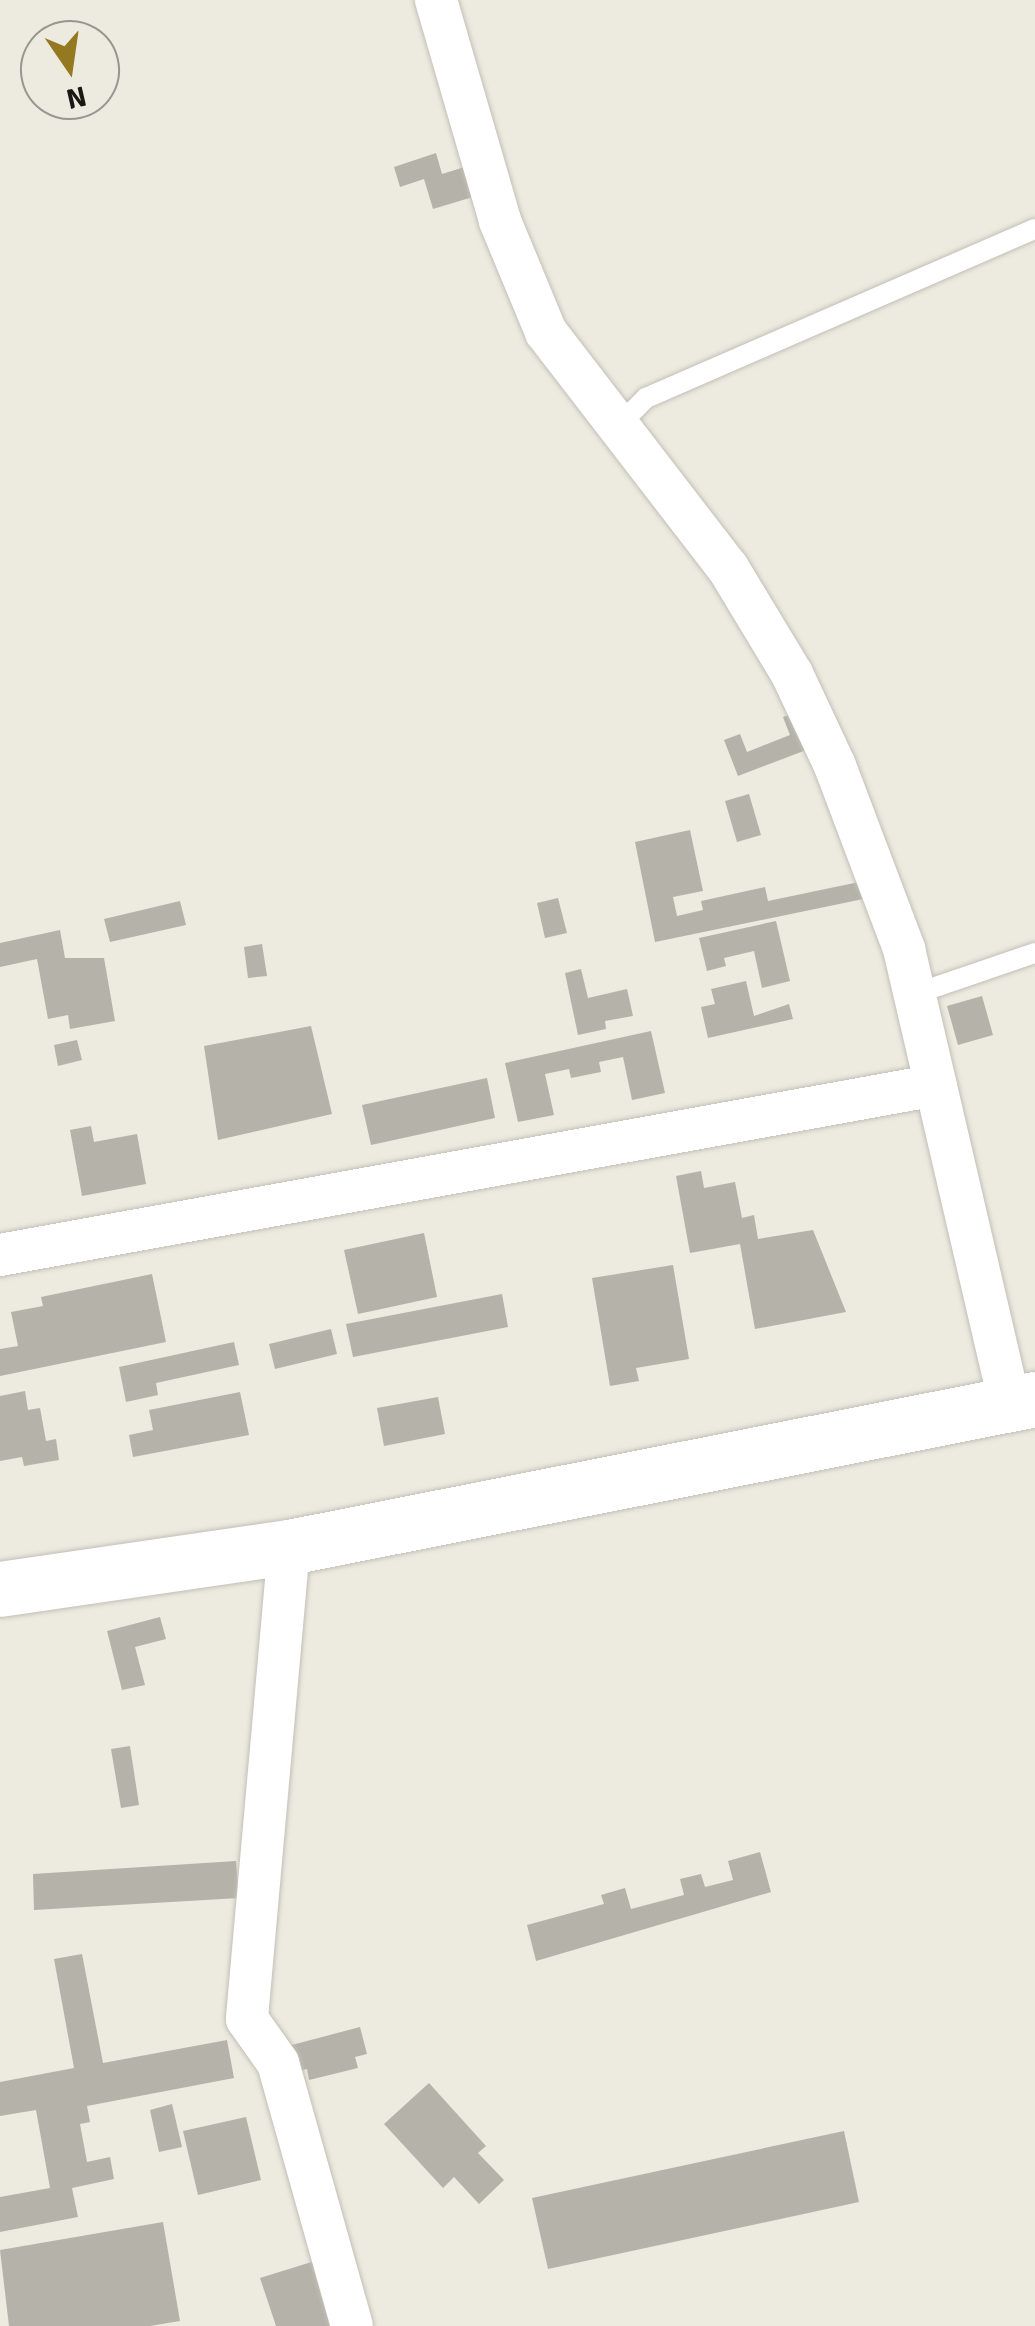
<!DOCTYPE html>
<style>
body{margin:0}
#map{position:relative;width:1035px;height:2326px;overflow:hidden;background:#edeae0;font-family:Signika,sans-serif}
div>[style]{position:absolute}
.building>*{inset:0;background:#b5b2a9}
.roads{filter:drop-shadow(0 0 2px #c2bfb6) drop-shadow(0 0 2px #c2bfb6)}
.lane>*{height:20px;margin:-10px;padding:0 10px;transform-origin:10px;border-radius:10px;background:#fff}
.street>*{height:42px;margin:-21px;padding:0 21px;transform-origin:21px;border-radius:21px;background:#fff}
.secondary>*{height:55px;margin:-27.5px;padding:0 27.5px;transform-origin:27.5px;border-radius:27.5px;background:#fff}
span{translate:-50% -50%;white-space:nowrap;text-align:center;line-height:1.15;-webkit-text-stroke:10px #edeae0;paint-order:stroke}
.north{position:absolute;left:20px;top:20px;width:100px;height:100px;box-sizing:border-box;background:#edeae0;border:2px solid #98968e;border-radius:50%;rotate:167deg;font-size:28px;font-weight:700;line-height:40px;text-align:center;color:#191814}
.north::after{content:'';display:block;margin:auto;width:35px;height:45px;background:#947920;clip-path:polygon(50% 0,100% 100%,50% 72%,0 100%)}
</style>
<div id="map">
<div class="building">
<i style="clip-path:polygon(436px 153px,442px 174px,468px 166px,476px 196px,433px 209px,424px 179px,400px 187px,394px 167px)"></i>
<i style="clip-path:polygon(800px 711px,814px 747px,738px 776px,724px 740px,740px 734px,747px 752px,790px 735px,783px 717px)"></i>
<i style="clip-path:polygon(749px 794px,761px 835px,737px 842px,725px 801px)"></i>
<i style="clip-path:polygon(690px 830px,703px 891px,673px 897px,677px 916px,703px 910px,701px 901px,765px 887px,768px 901px,864px 881px,868px 898px,655px 942px,635px 842px)"></i>
<i style="clip-path:polygon(558px 898px,567px 933px,545px 938px,537px 903px)"></i>
<i style="clip-path:polygon(180px 901px,186px 925px,110px 942px,104px 919px)"></i>
<i style="clip-path:polygon(776px 921px,790px 981px,762px 988px,754px 951px,724px 958px,726px 966px,707px 971px,699px 938px)"></i>
<i style="clip-path:polygon(60px 930px,65px 958px,104px 958px,115px 1021px,70px 1029px,68px 1015px,48px 1019px,37px 959px,0 967px,0 943px)"></i>
<i style="clip-path:polygon(262px 944px,267px 976px,248px 978px,244px 947px)"></i>
<i style="clip-path:polygon(581px 969px,588px 998px,627px 989px,633px 1016px,605px 1021px,606px 1029px,578px 1035px,565px 973px)"></i>
<i style="clip-path:polygon(746px 981px,754px 1016px,789px 1004px,793px 1019px,708px 1038px,701px 1007px,715px 1004px,711px 989px)"></i>
<i style="clip-path:polygon(982px 996px,993px 1035px,958px 1045px,947px 1006px)"></i>
<i style="clip-path:polygon(311px 1026px,332px 1114px,218px 1140px,204px 1046px)"></i>
<i style="clip-path:polygon(651px 1031px,665px 1093px,632px 1100px,623px 1057px,599px 1062px,601px 1072px,571px 1078px,569px 1069px,545px 1074px,554px 1115px,518px 1122px,505px 1063px)"></i>
<i style="clip-path:polygon(77px 1040px,82px 1060px,58px 1066px,54px 1045px)"></i>
<i style="clip-path:polygon(487px 1078px,495px 1118px,371px 1145px,362px 1105px)"></i>
<i style="clip-path:polygon(91px 1126px,94px 1142px,137px 1134px,146px 1184px,82px 1196px,70px 1130px)"></i>
<i style="clip-path:polygon(701px 1171px,704px 1188px,735px 1182px,742px 1218px,754px 1215px,758px 1239px,813px 1230px,846px 1312px,755px 1329px,740px 1244px,690px 1253px,676px 1176px)"></i>
<i style="clip-path:polygon(424px 1233px,437px 1297px,358px 1314px,344px 1250px)"></i>
<i style="clip-path:polygon(673px 1265px,689px 1359px,636px 1368px,639px 1381px,610px 1386px,592px 1278px)"></i>
<i style="clip-path:polygon(152px 1274px,166px 1342px,0 1376px,0 1349px,18px 1346px,11px 1312px,43px 1306px,41px 1297px)"></i>
<i style="clip-path:polygon(502px 1294px,508px 1327px,353px 1357px,346px 1324px)"></i>
<i style="clip-path:polygon(331px 1329px,337px 1354px,275px 1369px,269px 1344px)"></i>
<i style="clip-path:polygon(234px 1342px,239px 1365px,156px 1383px,158px 1395px,126px 1402px,119px 1367px)"></i>
<i style="clip-path:polygon(25px 1391px,28px 1410px,40px 1408px,46px 1441px,56px 1439px,59px 1460px,24px 1466px,22px 1457px,0 1461px,0 1396px)"></i>
<i style="clip-path:polygon(240px 1392px,249px 1435px,133px 1457px,129px 1435px,153px 1430px,149px 1410px)"></i>
<i style="clip-path:polygon(438px 1397px,445px 1434px,384px 1446px,377px 1408px)"></i>
<i style="clip-path:polygon(160px 1617px,166px 1639px,135px 1647px,145px 1685px,122px 1690px,107px 1631px)"></i>
<i style="clip-path:polygon(130px 1746px,139px 1805px,121px 1808px,111px 1749px)"></i>
<i style="clip-path:polygon(760px 1852px,771px 1892px,536px 1961px,527px 1925px,604px 1904px,601px 1895px,625px 1888px,631px 1909px,684px 1895px,680px 1879px,701px 1874px,705px 1887px,733px 1880px,728px 1861px)"></i>
<i style="clip-path:polygon(236px 1861px,239px 1898px,34px 1910px,33px 1874px)"></i>
<i style="clip-path:polygon(82px 1954px,103px 2063px,227px 2040px,234px 2078px,87px 2106px,90px 2122px,80px 2124px,87px 2162px,110px 2157px,114px 2179px,72px 2188px,78px 2217px,0 2232px,0 2197px,50px 2188px,36px 2110px,0 2116px,0 2082px,74px 2068px,54px 1959px)"></i>
<i style="clip-path:polygon(360px 2027px,367px 2054px,355px 2057px,358px 2068px,309px 2080px,307px 2069px,295px 2072px,288px 2046px)"></i>
<i style="clip-path:polygon(429px 2083px,486px 2146px,478px 2153px,504px 2180px,479px 2204px,454px 2177px,443px 2188px,384px 2124px)"></i>
<i style="clip-path:polygon(172px 2104px,182px 2147px,159px 2152px,150px 2110px)"></i>
<i style="clip-path:polygon(246px 2117px,261px 2180px,198px 2195px,183px 2131px)"></i>
<i style="clip-path:polygon(844px 2131px,859px 2202px,548px 2269px,532px 2198px)"></i>
<i style="clip-path:polygon(163px 2222px,180px 2321px,150px 2326px,9px 2326px,0 2250px)"></i>
<i style="clip-path:polygon(318px 2260px,339px 2326px,276px 2326px,260px 2278px)"></i>
</div>
<div class="roads">
<div class="lane">
<i style="left:618px;top:426px;width:40px;rotate:-45deg"></i>
<i style="left:646px;top:398px;width:424px;rotate:-23.5deg"></i>
<i style="left:915px;top:994px;width:127px;rotate:-18.9deg"></i>
</div>
<div class="street">
<i style="left:436px;top:0;width:230px;rotate:73.8deg"></i>
<i style="left:500px;top:221px;width:120px;rotate:67.5deg"></i>
<i style="left:546px;top:332px;width:298px;rotate:52.4deg"></i>
<i style="left:728px;top:568px;width:124px;rotate:58.9deg"></i>
<i style="left:792px;top:674px;width:102px;rotate:64.9deg"></i>
<i style="left:835px;top:766px;width:196px;rotate:69.3deg"></i>
<i style="left:904px;top:949px;width:467px;rotate:76.9deg"></i>
<i style="left:0;top:1255px;width:951px;rotate:-10.29deg"></i>
<i style="left:289px;top:1547px;width:474px;rotate:95.1deg"></i>
<i style="left:247px;top:2019px;width:54px;rotate:54.8deg"></i>
<i style="left:278px;top:2063px;width:273px;rotate:74.3deg"></i>
</div>
<div class="secondary">
<i style="left:0;top:1589px;width:292px;rotate:-8.3deg"></i>
<i style="left:289px;top:1547px;width:761px;rotate:-11.22deg"></i>
</div>
</div>
<div class="north">N</div>
</div>
